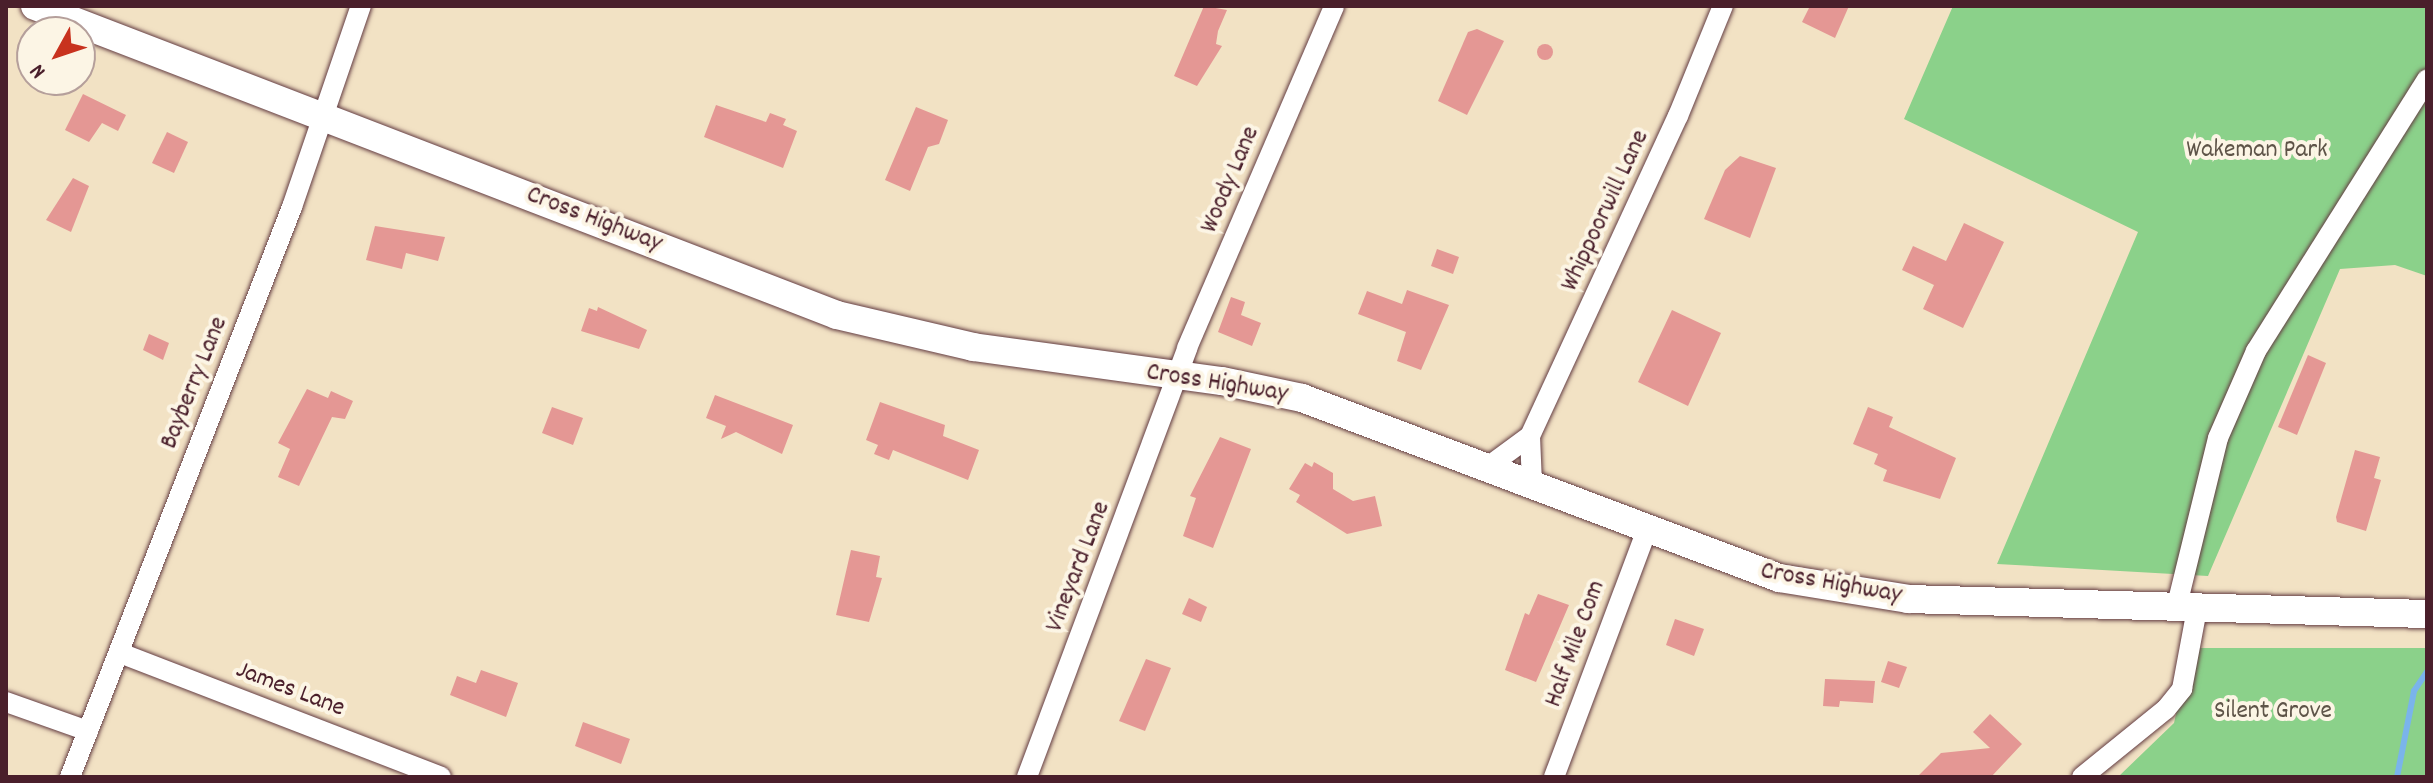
<!DOCTYPE html>
<style>
body{margin:0}
#map{position:relative;width:2433px;height:783px;overflow:hidden;background:#f2e2c4;font-family:Dekko,sans-serif}
div>[style]{position:absolute}
.green>*{inset:0;background:#8bd18a}
.stream>*{height:6px;margin:-3px;padding:0 3px;transform-origin:3px;border-radius:3px;background:#7ab4eb}
.building>*{inset:0;background:#e49794}
.round{border-radius:50%}
.roads{filter:drop-shadow(0 0 2px #633c42) drop-shadow(0 0 2px #633c42)}
.street>*{height:20px;margin:-10px;padding:0 10px;transform-origin:10px;border-radius:10px;background:#fff}
.secondary>*{height:28px;margin:-14px;padding:0 14px;transform-origin:14px;border-radius:14px;background:#fff}
span{translate:-50% -50%;white-space:nowrap;text-align:center;line-height:1.15;-webkit-text-stroke:8px #fcf5e5;paint-order:stroke}
.park-label{font-size:26px;color:#5e5448}
.street-label{font-size:26px;color:#4a1f2b}
.frame{position:absolute;inset:0;border:8px solid #4a1f2b;pointer-events:none}
.north{position:absolute;left:16px;top:16px;width:80px;height:80px;box-sizing:border-box;background:#fcf5e5;border:2px solid #b59f9b;border-radius:50%;rotate:230deg;font-size:22px;font-weight:700;line-height:32px;text-align:center;color:#4a1f2b}
.north::after{content:'';display:block;margin:auto;width:28px;height:36px;background:#c8321e;clip-path:polygon(50% 0,100% 100%,50% 72%,0 100%)}
</style>
<div id="map">
<div class="green">
<i style="clip-path:polygon(1953px 6px,2427px 6px,2427px 276px,2395px 265px,2340px 269px,2208px 576px,1997px 564px,2138px 232px,1904px 119px)"></i>
<i style="clip-path:polygon(2191px 648px,2427px 648px,2427px 777px,2118px 777px,2174px 723px)"></i>
</div>
<div class="stream">
<i style="left:2397px;top:777px;width:88px;rotate:-78.8deg"></i>
<i style="left:2414px;top:691px;width:23px;rotate:-56deg"></i>
</div>
<div class="building">
<i style="clip-path:polygon(1204px 6px,1227px 10px,1218px 31px,1216px 44px,1222px 46px,1197px 86px,1174px 76px)"></i>
<i style="clip-path:polygon(1810px 6px,1849px 6px,1835px 38px,1802px 22px)"></i>
<i style="clip-path:polygon(1477px 29px,1504px 41px,1467px 115px,1438px 101px,1468px 32px)"></i>
<i class="round" style="left:1537px;top:44px;width:16px;height:16px"></i>
<i style="clip-path:polygon(83px 94px,126px 115px,118px 131px,102px 123px,89px 142px,65px 130px)"></i>
<i style="clip-path:polygon(716px 105px,766px 122px,770px 113px,786px 119px,783px 125px,797px 131px,783px 168px,704px 137px)"></i>
<i style="clip-path:polygon(916px 107px,948px 120px,939px 144px,928px 147px,910px 191px,885px 180px)"></i>
<i style="clip-path:polygon(167px 132px,188px 142px,174px 173px,152px 163px)"></i>
<i style="clip-path:polygon(1740px 156px,1776px 168px,1750px 238px,1704px 219px,1725px 170px)"></i>
<i style="clip-path:polygon(73px 178px,89px 186px,71px 232px,46px 220px)"></i>
<i style="clip-path:polygon(1964px 223px,2004px 242px,1963px 328px,1923px 309px,1934px 285px,1902px 270px,1913px 246px,1946px 261px)"></i>
<i style="clip-path:polygon(375px 226px,445px 237px,438px 261px,406px 253px,402px 269px,366px 260px)"></i>
<i style="clip-path:polygon(1437px 249px,1459px 257px,1453px 274px,1431px 266px)"></i>
<i style="clip-path:polygon(1407px 290px,1449px 305px,1421px 370px,1397px 361px,1406px 332px,1358px 314px,1367px 291px,1402px 304px)"></i>
<i style="clip-path:polygon(1231px 297px,1245px 302px,1241px 315px,1261px 323px,1252px 346px,1218px 332px)"></i>
<i style="clip-path:polygon(598px 307px,647px 330px,639px 349px,581px 331px,589px 308px,597px 311px)"></i>
<i style="clip-path:polygon(1672px 310px,1721px 333px,1688px 406px,1638px 382px)"></i>
<i style="clip-path:polygon(149px 334px,169px 343px,163px 360px,143px 350px)"></i>
<i style="clip-path:polygon(2308px 355px,2326px 363px,2297px 435px,2278px 427px)"></i>
<i style="clip-path:polygon(307px 389px,328px 398px,331px 391px,353px 401px,345px 419px,332px 417px,299px 486px,278px 477px,290px 449px,278px 443px)"></i>
<i style="clip-path:polygon(715px 395px,793px 425px,782px 454px,736px 432px,721px 439px,726px 426px,706px 418px)"></i>
<i style="clip-path:polygon(880px 402px,945px 425px,943px 436px,979px 450px,968px 480px,893px 450px,889px 460px,874px 454px,878px 445px,866px 440px)"></i>
<i style="clip-path:polygon(552px 407px,583px 418px,573px 445px,542px 433px)"></i>
<i style="clip-path:polygon(1868px 407px,1893px 417px,1889px 427px,1956px 458px,1940px 499px,1883px 481px,1887px 470px,1874px 464px,1878px 454px,1853px 444px)"></i>
<i style="clip-path:polygon(1220px 437px,1251px 449px,1213px 548px,1183px 536px,1196px 498px,1190px 496px)"></i>
<i style="clip-path:polygon(2355px 450px,2380px 457px,2374px 478px,2381px 480px,2366px 531px,2337px 522px,2336px 517px)"></i>
<i style="clip-path:polygon(1314px 462px,1333px 473px,1333px 489px,1353px 501px,1375px 496px,1382px 526px,1347px 534px,1296px 502px,1300px 495px,1289px 489px,1305px 463px,1312px 467px)"></i>
<i style="clip-path:polygon(851px 550px,880px 556px,876px 577px,882px 578px,869px 622px,836px 615px)"></i>
<i style="clip-path:polygon(1538px 594px,1569px 605px,1536px 682px,1505px 670px,1525px 613px,1529px 615px)"></i>
<i style="clip-path:polygon(1189px 598px,1207px 607px,1201px 622px,1182px 614px)"></i>
<i style="clip-path:polygon(1675px 619px,1704px 629px,1694px 656px,1666px 645px)"></i>
<i style="clip-path:polygon(1146px 659px,1171px 668px,1145px 731px,1119px 721px)"></i>
<i style="clip-path:polygon(1888px 661px,1907px 667px,1899px 688px,1881px 682px)"></i>
<i style="clip-path:polygon(481px 670px,518px 683px,506px 717px,450px 695px,457px 676px,476px 683px)"></i>
<i style="clip-path:polygon(1825px 679px,1875px 681px,1873px 703px,1840px 701px,1839px 707px,1823px 706px)"></i>
<i style="clip-path:polygon(1990px 714px,2022px 744px,1991px 777px,1917px 777px,1941px 753px,1990px 748px,1973px 732px)"></i>
<i style="clip-path:polygon(583px 722px,630px 739px,621px 764px,575px 746px)"></i>
</div>
<div class="roads">
<div class="street">
<i style="left:1530px;top:436px;width:47px;rotate:87.6deg"></i>
<i style="left:1489px;top:466px;width:51px;rotate:-36.2deg"></i>
<i style="left:1530px;top:436px;width:353px;rotate:-65.2deg"></i>
<i style="left:1678px;top:116px;width:119px;rotate:-67.8deg"></i>
<i style="left:2176px;top:609px;width:176px;rotate:-76.2deg"></i>
<i style="left:2218px;top:438px;width:95px;rotate:-66.4deg"></i>
<i style="left:2256px;top:351px;width:321px;rotate:-57.8deg"></i>
<i style="left:120px;top:653px;width:344px;rotate:21.1deg"></i>
<i style="left:6px;top:702px;width:87px;rotate:19.5deg"></i>
<i style="left:70px;top:777px;width:612px;rotate:-68.72deg"></i>
<i style="left:292px;top:207px;width:213px;rotate:-71.1deg"></i>
<i style="left:1027px;top:777px;width:458px;rotate:-69.5deg"></i>
<i style="left:1187px;top:348px;width:372px;rotate:-66.7deg"></i>
<i style="left:1554px;top:777px;width:264px;rotate:-69.4deg"></i>
<i style="left:2082px;top:777px;width:108px;rotate:-39deg"></i>
<i style="left:2166px;top:709px;width:26px;rotate:-51deg"></i>
<i style="left:2182px;top:689px;width:81px;rotate:-79.4deg"></i>
</div>
<div class="secondary">
<i style="left:35px;top:6px;width:859px;rotate:21.07deg"></i>
<i style="left:837px;top:315px;width:140px;rotate:13.2deg"></i>
<i style="left:973px;top:347px;width:251px;rotate:7.8deg"></i>
<i style="left:1222px;top:381px;width:82px;rotate:12deg"></i>
<i style="left:1302px;top:398px;width:510px;rotate:20.67deg"></i>
<i style="left:1779px;top:578px;width:131px;rotate:9.2deg"></i>
<i style="left:1908px;top:599px;width:519px;rotate:1.66deg"></i>
</div>
</div>
<div class="park-label">
<span style="left:2257px;top:151px">Wakeman Park</span>
<span style="left:2273px;top:712px">Silent Grove</span>
</div>
<div class="street-label">
<span style="left:1231px;top:180px;rotate:-67deg">Woody Lane</span>
<span style="left:1606px;top:211px;rotate:-65deg">Whippoorwill Lane</span>
<span style="left:594px;top:220px;rotate:21deg">Cross Highway</span>
<span style="left:195px;top:383px;rotate:-68deg">Bayberry Lane</span>
<span style="left:1217px;top:384px;rotate:9deg">Cross Highway</span>
<span style="left:1079px;top:567px;rotate:-69deg">Vineyard Lane</span>
<span style="left:1831px;top:584px;rotate:10deg">Cross Highway</span>
<span style="left:1576px;top:644px;rotate:-70deg">Half Mile Com</span>
<span style="left:290px;top:690px;rotate:21deg">James Lane</span>
</div>
<div class="frame"></div>
<div class="north">N</div>
</div>
